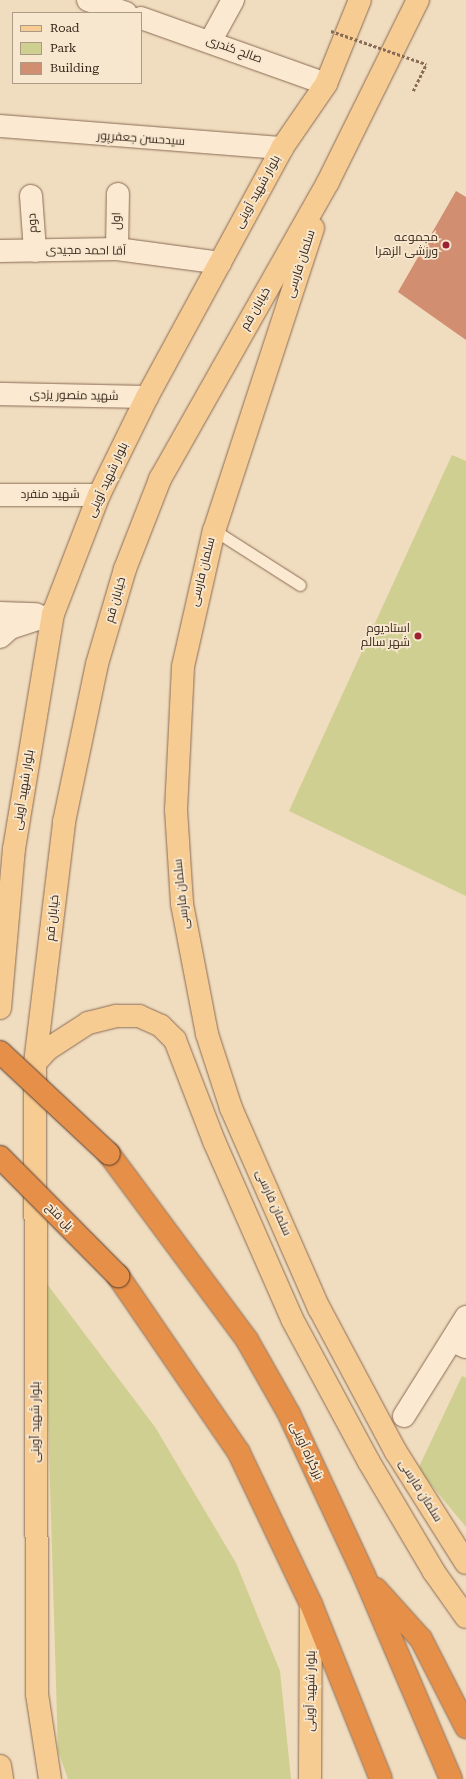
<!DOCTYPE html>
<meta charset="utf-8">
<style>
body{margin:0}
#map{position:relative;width:466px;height:1779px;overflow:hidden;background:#f0dcbe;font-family:"Roboto Serif",Cairo,serif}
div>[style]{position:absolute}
.green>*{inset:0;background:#cecf91}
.building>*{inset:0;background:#d18e71}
.path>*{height:2.5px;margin-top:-1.25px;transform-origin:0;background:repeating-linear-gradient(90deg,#8a6b55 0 3px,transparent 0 5px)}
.roads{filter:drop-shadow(0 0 1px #8a6b55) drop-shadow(0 0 1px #8a6b55)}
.lane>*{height:11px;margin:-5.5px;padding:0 5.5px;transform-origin:5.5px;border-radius:5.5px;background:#fbead1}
.street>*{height:22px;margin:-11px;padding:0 11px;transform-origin:11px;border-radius:11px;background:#fbead1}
.secondary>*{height:22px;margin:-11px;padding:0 11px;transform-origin:11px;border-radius:11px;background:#fbead1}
.primary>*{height:22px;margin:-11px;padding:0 11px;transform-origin:11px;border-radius:11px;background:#f7cc92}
.highway>*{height:22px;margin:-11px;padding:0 11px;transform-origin:11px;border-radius:11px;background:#e68f48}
.path-bridge>*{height:2.5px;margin-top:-1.25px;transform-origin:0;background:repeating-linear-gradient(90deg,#8a6b55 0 3px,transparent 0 5px)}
.bridges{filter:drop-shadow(0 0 1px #573a2a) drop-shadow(0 0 1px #573a2a)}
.highway-bridge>*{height:22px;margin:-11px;padding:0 11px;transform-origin:11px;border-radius:11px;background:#e68f48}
.dots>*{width:11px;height:11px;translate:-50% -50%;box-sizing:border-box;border:2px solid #f7e7ce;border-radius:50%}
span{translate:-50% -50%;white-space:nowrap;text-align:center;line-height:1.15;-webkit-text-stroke:3.5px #f7e7ce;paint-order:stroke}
.street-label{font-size:12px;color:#38261b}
.poi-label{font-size:12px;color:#38261b}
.right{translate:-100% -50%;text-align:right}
.legend{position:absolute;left:12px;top:12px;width:130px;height:72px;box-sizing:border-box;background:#f7e7ce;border:1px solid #ab9a86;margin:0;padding:5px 7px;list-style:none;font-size:12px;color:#38261b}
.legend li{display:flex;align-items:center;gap:8px;height:20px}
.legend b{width:20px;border:1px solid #ab9a86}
</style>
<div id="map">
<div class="green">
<i style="clip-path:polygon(452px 455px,466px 461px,466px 896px,289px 811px)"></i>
<i style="clip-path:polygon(44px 1280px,155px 1427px,236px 1563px,280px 1671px,291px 1779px,68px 1779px,58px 1751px)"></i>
<i style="clip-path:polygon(462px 1376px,466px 1378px,466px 1527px,418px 1469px)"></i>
</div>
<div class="building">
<i style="clip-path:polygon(456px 191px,466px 197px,466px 340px,398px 292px)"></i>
</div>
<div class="path">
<i style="left:413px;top:91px;width:30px;rotate:-64deg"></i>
</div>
<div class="roads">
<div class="lane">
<i style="left:214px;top:530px;width:102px;rotate:32.6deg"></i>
</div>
<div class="street">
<i style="left:88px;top:0;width:40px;rotate:18.9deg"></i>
<i style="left:141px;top:18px;width:196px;rotate:19.6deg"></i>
<i style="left:210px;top:42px;width:48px;rotate:-61.3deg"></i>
<i style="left:0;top:126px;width:283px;rotate:4.5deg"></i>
<i style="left:31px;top:196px;width:55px;rotate:85.8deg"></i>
<i style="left:117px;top:249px;width:55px;rotate:-89deg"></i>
<i style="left:0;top:251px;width:117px;rotate:-1deg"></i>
<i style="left:117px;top:249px;width:104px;rotate:7.7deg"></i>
<i style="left:0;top:394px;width:147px;rotate:1.2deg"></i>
<i style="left:0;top:495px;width:99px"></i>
<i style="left:0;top:613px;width:36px;rotate:2deg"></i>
<i style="left:0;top:637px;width:13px;rotate:-42deg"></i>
<i style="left:10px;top:628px;width:45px;rotate:-18deg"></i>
<i style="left:453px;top:1341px;width:14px;rotate:25deg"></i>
</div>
<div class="secondary">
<i style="left:404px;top:1416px;width:117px;rotate:-57.9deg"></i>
</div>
<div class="primary">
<i style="left:313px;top:228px;width:318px;rotate:108.1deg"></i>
<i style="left:214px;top:530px;width:140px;rotate:102.8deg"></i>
<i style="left:183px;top:667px;width:143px;rotate:92.8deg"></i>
<i style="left:176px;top:810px;width:94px;rotate:86.3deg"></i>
<i style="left:182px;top:904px;width:132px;rotate:79.1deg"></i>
<i style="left:207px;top:1034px;width:78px;rotate:72deg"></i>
<i style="left:231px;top:1108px;width:219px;rotate:66.3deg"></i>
<i style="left:319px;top:1308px;width:163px;rotate:61.9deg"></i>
<i style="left:396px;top:1452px;width:131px;rotate:57.8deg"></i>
<i style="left:0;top:1008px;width:160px;rotate:-85deg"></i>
<i style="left:14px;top:849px;width:238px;rotate:-80.6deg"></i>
<i style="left:53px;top:614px;width:128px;rotate:-68.9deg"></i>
<i style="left:99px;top:495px;width:109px;rotate:-63.9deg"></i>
<i style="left:147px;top:397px;width:283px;rotate:-61.5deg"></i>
<i style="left:282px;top:148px;width:78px;rotate:-55.5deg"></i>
<i style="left:326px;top:84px;width:91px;rotate:-68deg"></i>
<i style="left:35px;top:1063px;width:19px;rotate:-47deg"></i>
<i style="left:48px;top:1049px;width:48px;rotate:-33deg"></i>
<i style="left:88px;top:1023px;width:30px;rotate:-14deg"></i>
<i style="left:117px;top:1016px;width:22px"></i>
<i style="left:139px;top:1016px;width:24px;rotate:24deg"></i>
<i style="left:161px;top:1026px;width:20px;rotate:45deg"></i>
<i style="left:175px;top:1040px;width:108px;rotate:68.9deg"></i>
<i style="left:214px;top:1141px;width:194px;rotate:66.3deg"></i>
<i style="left:292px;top:1319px;width:162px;rotate:61.7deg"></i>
<i style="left:369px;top:1462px;width:128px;rotate:59.4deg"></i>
<i style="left:434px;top:1572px;width:55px;rotate:54.6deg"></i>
<i style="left:0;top:1766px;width:13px;rotate:81deg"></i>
<i style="left:50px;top:1779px;width:86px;rotate:-98.7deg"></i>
<i style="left:37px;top:1694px;width:631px;rotate:-90.18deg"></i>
<i style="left:35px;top:1063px;width:243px;rotate:-83.1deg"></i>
<i style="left:64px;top:822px;width:161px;rotate:-78.2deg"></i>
<i style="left:97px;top:664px;width:99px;rotate:-73.6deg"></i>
<i style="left:125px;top:569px;width:97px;rotate:-68.7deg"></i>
<i style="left:160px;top:479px;width:341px;rotate:-60.5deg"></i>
<i style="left:328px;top:182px;width:203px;rotate:-63.7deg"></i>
<i style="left:310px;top:1779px;width:174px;rotate:-89.7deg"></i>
</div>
<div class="highway">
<i style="left:109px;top:1154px;width:232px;rotate:53.4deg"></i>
<i style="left:247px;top:1340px;width:85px;rotate:60.4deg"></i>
<i style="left:289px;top:1414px;width:178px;rotate:65deg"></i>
<i style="left:364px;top:1575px;width:222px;rotate:66.9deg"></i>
<i style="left:118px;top:1276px;width:214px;rotate:55.6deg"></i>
<i style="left:239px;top:1453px;width:167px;rotate:64.5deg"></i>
<i style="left:311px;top:1604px;width:188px;rotate:68.2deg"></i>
<i style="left:376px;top:1589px;width:67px;rotate:48deg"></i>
<i style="left:421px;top:1639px;width:99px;rotate:62.9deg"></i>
</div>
</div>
<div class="path-bridge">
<i style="left:331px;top:31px;width:101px;rotate:19.2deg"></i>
</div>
<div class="bridges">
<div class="highway-bridge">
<i style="left:0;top:1052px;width:149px;rotate:43.1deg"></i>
<i style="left:0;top:1157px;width:168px;rotate:45.2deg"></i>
</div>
</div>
<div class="dots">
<i style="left:446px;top:245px;background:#9c2230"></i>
<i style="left:418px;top:636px;background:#9c2230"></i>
</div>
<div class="street-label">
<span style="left:234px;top:50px;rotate:20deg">صالح کندری</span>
<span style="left:141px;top:139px;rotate:4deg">سیدحسن جعفرپور</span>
<span style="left:258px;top:192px;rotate:-61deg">بلوار شهید آوینی</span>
<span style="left:117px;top:221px;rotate:-89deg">اول</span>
<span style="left:33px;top:223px;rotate:-94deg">دوم</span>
<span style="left:86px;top:251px;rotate:1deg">آقا احمد مجیدی</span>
<span style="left:301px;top:264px;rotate:-72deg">سلمان فارسی</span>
<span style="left:256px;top:309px;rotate:-60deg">خیابان قم</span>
<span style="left:74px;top:396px;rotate:1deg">شهید منصور یزدی</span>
<span style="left:108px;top:480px;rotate:-65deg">بلوار شهید آوینی</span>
<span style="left:50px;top:495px">شهید منفرد</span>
<span style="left:203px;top:572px;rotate:-76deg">سلمان فارسی</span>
<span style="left:116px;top:600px;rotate:-74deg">خیابان قم</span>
<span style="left:24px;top:790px;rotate:-81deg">بلوار شهید آوینی</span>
<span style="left:182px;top:894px;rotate:-96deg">سلمان فارسی</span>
<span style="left:53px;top:918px;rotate:-84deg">خیابان قم</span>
<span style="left:273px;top:1203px;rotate:66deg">سلمان فارسی</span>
<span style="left:59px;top:1217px;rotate:45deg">پل فتح</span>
<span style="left:36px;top:1422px;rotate:-90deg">بلوار شهید آوینی</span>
<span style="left:306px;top:1451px;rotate:65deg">بزرگراه آوینی</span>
<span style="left:420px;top:1491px;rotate:58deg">سلمان فارسی</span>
<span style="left:311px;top:1691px;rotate:-89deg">بلوار شهید آوینی</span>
</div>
<div class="poi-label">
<span class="right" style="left:438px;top:245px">مجموعه<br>ورزشی الزهرا</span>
<span class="right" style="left:410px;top:636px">استادیوم<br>شهر سالم</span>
</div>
<ul class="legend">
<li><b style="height:5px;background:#f7cc92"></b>Road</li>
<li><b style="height:11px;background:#cecf91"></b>Park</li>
<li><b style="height:11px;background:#d18e71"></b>Building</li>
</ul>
</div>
